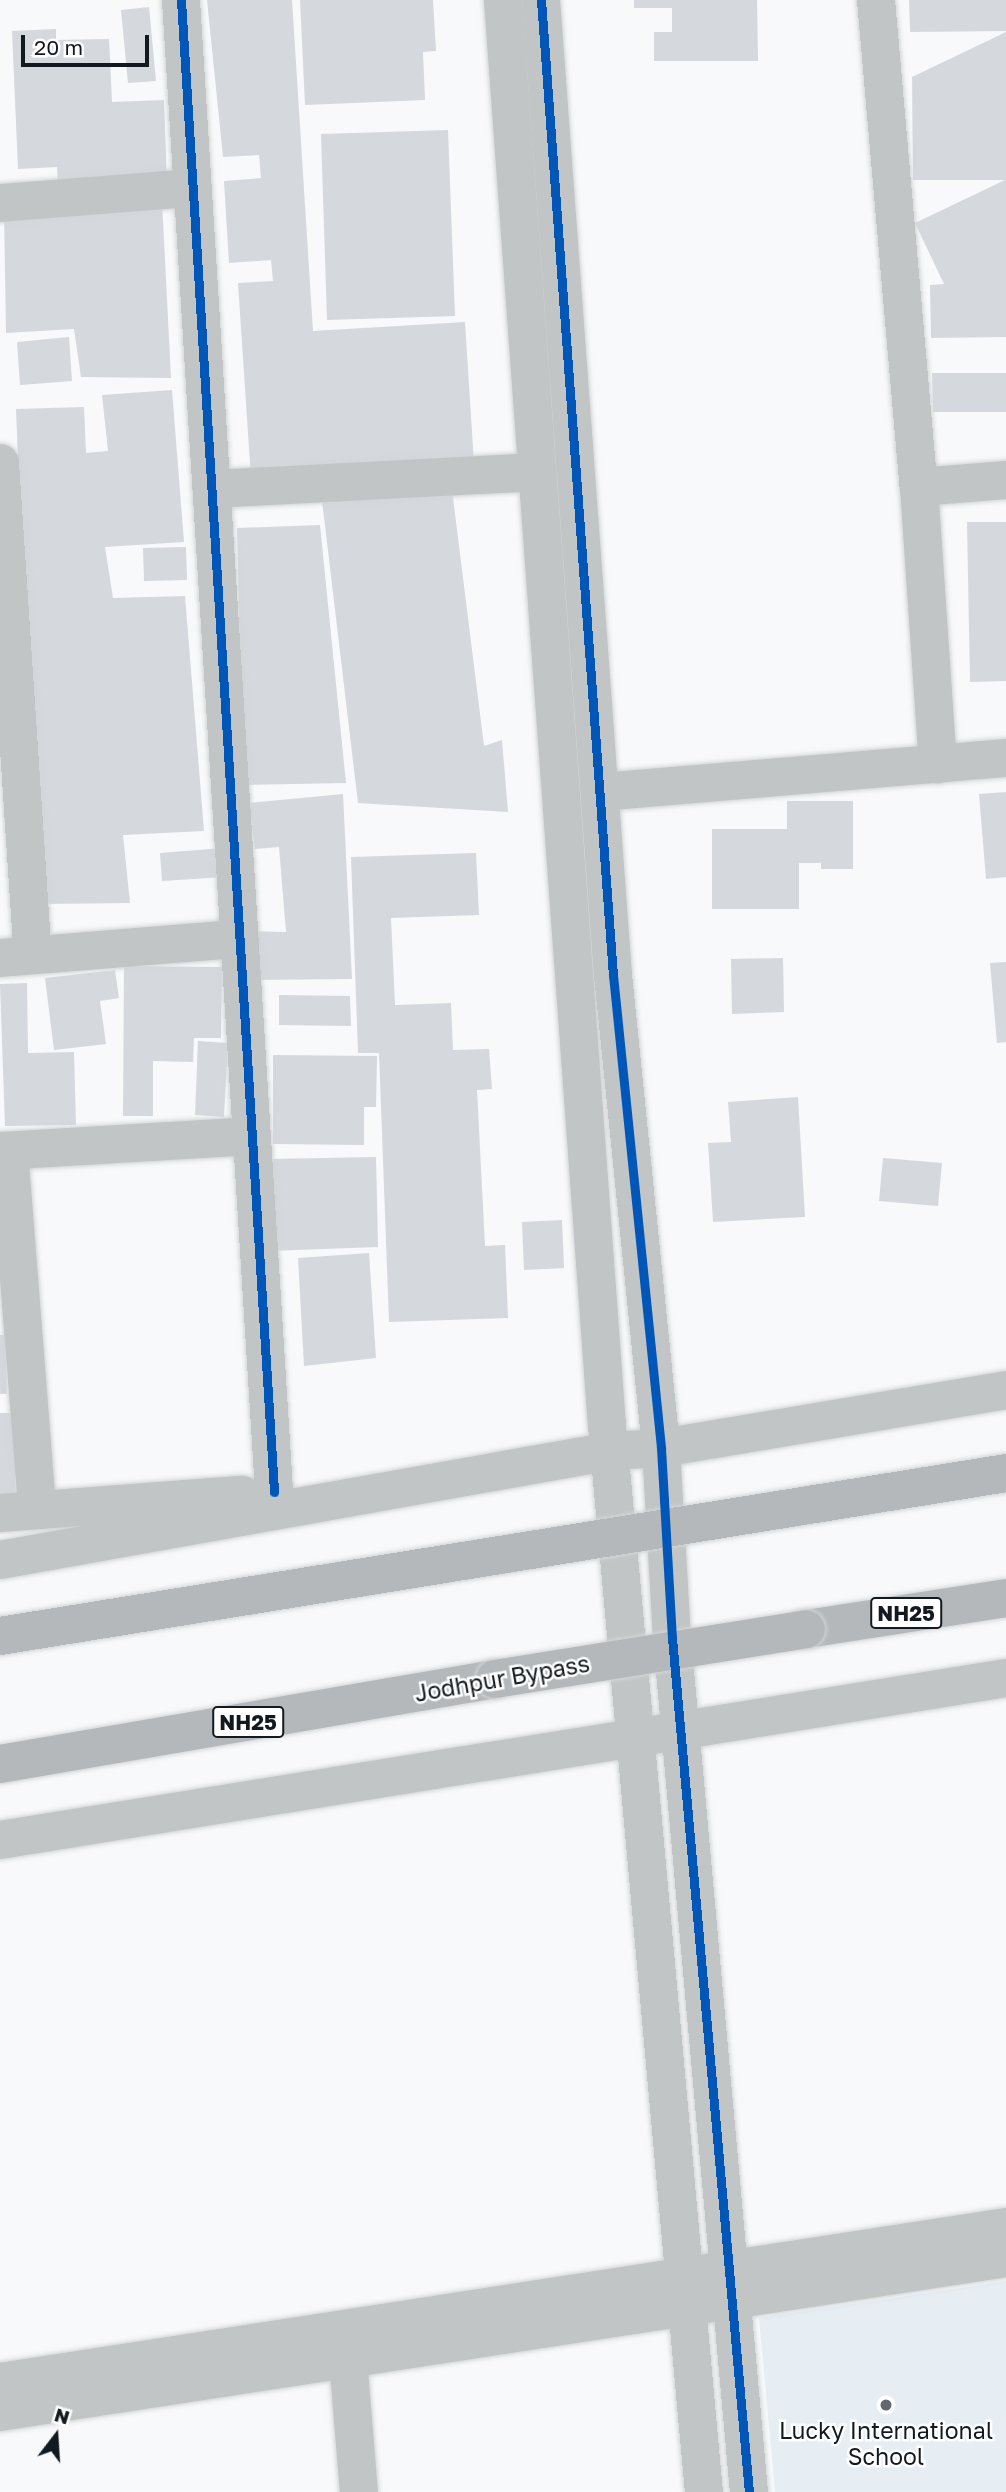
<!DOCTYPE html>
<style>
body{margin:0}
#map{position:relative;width:1006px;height:2492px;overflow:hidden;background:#f7f9fb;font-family:"Golos Text",sans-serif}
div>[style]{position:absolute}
.built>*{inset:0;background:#e6edf3}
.building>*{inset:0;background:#d5d8dd}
.roads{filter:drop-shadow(0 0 2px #d3d5d7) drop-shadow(0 0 2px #d3d5d7)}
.minor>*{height:38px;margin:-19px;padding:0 19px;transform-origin:19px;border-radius:19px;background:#c1c5c5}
.highway>*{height:38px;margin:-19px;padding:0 19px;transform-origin:19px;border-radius:19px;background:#b4b8ba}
.bridges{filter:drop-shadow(0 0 2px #d3d5d7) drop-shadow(0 0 2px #d3d5d7)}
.highway-bridge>*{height:38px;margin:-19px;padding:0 19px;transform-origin:19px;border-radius:19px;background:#b4b8ba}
.cycleway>*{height:9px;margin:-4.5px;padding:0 4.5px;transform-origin:4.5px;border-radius:4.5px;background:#0057b8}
.dots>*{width:19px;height:19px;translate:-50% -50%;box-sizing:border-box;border:4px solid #fff;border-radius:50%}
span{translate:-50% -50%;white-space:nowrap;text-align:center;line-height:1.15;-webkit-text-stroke:5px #fff;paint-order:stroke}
.shield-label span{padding:2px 5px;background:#fff;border:2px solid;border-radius:5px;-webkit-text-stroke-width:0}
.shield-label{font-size:21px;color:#121a20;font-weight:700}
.street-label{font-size:23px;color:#121a20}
.poi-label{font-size:23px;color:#121a20}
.north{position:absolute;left:21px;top:2401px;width:70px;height:70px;-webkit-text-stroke:5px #fff;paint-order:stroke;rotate:17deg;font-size:19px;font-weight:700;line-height:28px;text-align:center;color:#121a20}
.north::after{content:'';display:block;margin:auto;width:24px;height:32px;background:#121a20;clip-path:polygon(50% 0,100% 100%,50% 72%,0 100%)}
.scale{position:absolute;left:21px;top:35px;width:128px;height:32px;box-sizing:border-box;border:4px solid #121a20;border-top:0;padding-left:9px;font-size:21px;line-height:24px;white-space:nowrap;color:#121a20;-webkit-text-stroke:5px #fff;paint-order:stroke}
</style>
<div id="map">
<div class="built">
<i style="clip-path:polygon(1006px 2281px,1006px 2492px,775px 2492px,759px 2318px)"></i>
</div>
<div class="building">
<i style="clip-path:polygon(207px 0,292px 0,313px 331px,465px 322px,474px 463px,251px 478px,238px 283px,273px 281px,271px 260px,229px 263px,224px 181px,261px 178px,259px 155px,223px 157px)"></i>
<i style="clip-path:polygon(300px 0,433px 0,436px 51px,423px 52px,425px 100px,305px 105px)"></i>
<i style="clip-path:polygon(634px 0,757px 0,758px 61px,654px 61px,654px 32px,672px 32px,672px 8px,634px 8px)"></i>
<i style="clip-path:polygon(909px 0,1006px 0,1006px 31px,910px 32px)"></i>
<i style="clip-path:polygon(149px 7px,156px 81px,128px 83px,121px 10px)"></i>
<i style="clip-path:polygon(56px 29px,56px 40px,109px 39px,112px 102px,164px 100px,167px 183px,58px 187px,57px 167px,18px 169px,12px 31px)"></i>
<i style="clip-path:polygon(1006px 32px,1006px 337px,931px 338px,930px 285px,944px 284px,915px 223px,1005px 180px,913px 180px,912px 77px)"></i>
<i style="clip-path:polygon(448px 130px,455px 316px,327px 320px,321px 134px)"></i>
<i style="clip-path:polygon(162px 201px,171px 378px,81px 377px,74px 329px,6px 333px,4px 212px)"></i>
<i style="clip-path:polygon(69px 337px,72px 381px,20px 385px,17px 342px)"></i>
<i style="clip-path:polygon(932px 373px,1006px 373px,1006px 412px,933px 412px)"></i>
<i style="clip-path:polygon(172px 390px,184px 542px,105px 547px,113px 598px,185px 596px,204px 831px,123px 835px,130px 903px,46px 904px,25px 635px,16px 409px,84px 407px,86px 453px,108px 451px,102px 395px)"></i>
<i style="clip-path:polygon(452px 490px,484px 746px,502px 740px,508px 812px,358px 803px,321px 492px)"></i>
<i style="clip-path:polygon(967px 522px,1006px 522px,1006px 681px,970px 682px)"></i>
<i style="clip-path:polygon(320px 525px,346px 783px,243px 785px,237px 528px)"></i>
<i style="clip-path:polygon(186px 547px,187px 580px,144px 581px,143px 548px)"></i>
<i style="clip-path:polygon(1006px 792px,1006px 877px,986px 879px,979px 794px)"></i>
<i style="clip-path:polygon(343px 794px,352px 979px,253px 980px,249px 931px,286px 932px,279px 847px,255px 849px,249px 803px)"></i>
<i style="clip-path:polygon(787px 801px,853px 801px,853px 869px,821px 869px,821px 863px,799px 863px,799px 909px,712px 909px,712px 829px,787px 829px)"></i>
<i style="clip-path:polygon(223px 848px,225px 877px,162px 881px,160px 853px)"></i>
<i style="clip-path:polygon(476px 853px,479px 915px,391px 918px,395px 1005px,451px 1003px,453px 1050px,489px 1049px,492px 1089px,477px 1090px,485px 1246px,505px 1245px,508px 1318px,389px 1322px,379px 1053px,358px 1053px,351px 857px)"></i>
<i style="clip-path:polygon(783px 958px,784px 1012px,732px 1014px,731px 959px)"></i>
<i style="clip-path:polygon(1006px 962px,1006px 1042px,997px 1043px,990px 963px)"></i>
<i style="clip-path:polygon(124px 966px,222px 967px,221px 1038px,194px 1038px,193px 1062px,153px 1061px,153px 1116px,123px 1116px)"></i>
<i style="clip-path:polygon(115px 970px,119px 998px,100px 1001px,106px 1044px,54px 1050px,45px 978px)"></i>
<i style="clip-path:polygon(27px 983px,28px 1053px,74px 1052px,76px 1125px,5px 1126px,0 984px)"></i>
<i style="clip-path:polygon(279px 995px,350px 996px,351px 1026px,279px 1025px)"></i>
<i style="clip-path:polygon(198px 1041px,228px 1043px,224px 1117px,195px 1115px)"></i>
<i style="clip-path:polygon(273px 1055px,377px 1056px,376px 1107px,364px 1107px,364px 1145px,273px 1144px)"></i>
<i style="clip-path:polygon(798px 1097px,805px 1217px,713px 1222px,708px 1143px,731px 1142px,728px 1102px)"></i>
<i style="clip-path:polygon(376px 1157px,378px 1247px,269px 1251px,271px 1159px)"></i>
<i style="clip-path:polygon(883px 1158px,942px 1163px,938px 1206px,879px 1201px)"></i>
<i style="clip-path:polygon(562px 1220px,564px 1268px,524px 1270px,522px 1222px)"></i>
<i style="clip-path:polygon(369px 1253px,376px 1358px,304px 1366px,298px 1258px)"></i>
<i style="clip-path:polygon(0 1335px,5px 1335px,7px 1394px,0 1394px)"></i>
<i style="clip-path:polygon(0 1413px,13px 1413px,16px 1501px,0 1502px)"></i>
</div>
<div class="roads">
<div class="minor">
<i style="left:181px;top:0;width:1495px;rotate:86.43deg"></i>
<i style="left:503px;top:0;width:1429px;rotate:85.83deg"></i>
<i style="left:607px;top:1425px;width:1071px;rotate:84.81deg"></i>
<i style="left:541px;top:0;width:978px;rotate:85.78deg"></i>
<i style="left:613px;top:975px;width:475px;rotate:84.2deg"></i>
<i style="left:661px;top:1448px;width:190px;rotate:86.7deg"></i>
<i style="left:672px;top:1638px;width:857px;rotate:84.85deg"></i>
<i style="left:876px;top:0;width:489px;rotate:85deg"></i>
<i style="left:919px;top:487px;width:278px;rotate:86.1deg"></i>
<i style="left:0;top:203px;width:193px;rotate:-4.5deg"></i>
<i style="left:0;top:463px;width:493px;rotate:86.2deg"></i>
<i style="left:919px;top:487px;width:87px;rotate:-4.6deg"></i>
<i style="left:212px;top:489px;width:326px;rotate:-3deg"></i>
<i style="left:600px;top:792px;width:407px;rotate:-4.8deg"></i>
<i style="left:0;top:958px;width:239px;rotate:-4.6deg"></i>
<i style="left:0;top:1151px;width:251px;rotate:-3.4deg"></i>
<i style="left:9px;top:1151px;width:360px;rotate:85.5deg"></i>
<i style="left:0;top:1513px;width:243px;rotate:-4.3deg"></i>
<i style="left:0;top:1560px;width:621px;rotate:-10.11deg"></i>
<i style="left:611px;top:1451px;width:50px;rotate:-3.4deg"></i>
<i style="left:661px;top:1448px;width:350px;rotate:-9.5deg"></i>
<i style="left:0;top:1840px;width:1019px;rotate:-9.15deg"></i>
<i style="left:348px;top:2359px;width:133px;rotate:85.3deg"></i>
<i style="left:0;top:2382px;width:1018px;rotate:-8.76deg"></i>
<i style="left:0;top:2412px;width:1018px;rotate:-8.7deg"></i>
</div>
<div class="highway">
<i style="left:806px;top:1629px;width:202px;rotate:-8.8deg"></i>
<i style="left:0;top:1764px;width:502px;rotate:-9.74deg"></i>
</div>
</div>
<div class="bridges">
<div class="highway-bridge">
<i style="left:0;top:1636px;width:1019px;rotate:-9.2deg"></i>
<i style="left:495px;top:1679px;width:315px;rotate:-9.1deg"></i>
</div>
</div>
<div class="cycleway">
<i style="left:181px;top:0;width:1495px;rotate:86.43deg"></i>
<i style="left:541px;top:0;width:978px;rotate:85.78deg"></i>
<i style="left:613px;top:975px;width:475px;rotate:84.2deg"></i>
<i style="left:661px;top:1448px;width:190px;rotate:86.7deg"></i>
<i style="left:672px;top:1638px;width:857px;rotate:84.85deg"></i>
</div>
<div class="dots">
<i style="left:886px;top:2405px;background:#62686d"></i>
</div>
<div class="shield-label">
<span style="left:906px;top:1613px">NH25</span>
<span style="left:248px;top:1722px">NH25</span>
</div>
<div class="street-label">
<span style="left:502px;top:1678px;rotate:-10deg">Jodhpur Bypass</span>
</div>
<div class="poi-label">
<span style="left:886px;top:2443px">Lucky International<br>School</span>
</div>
<div class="north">N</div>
<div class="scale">20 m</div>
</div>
